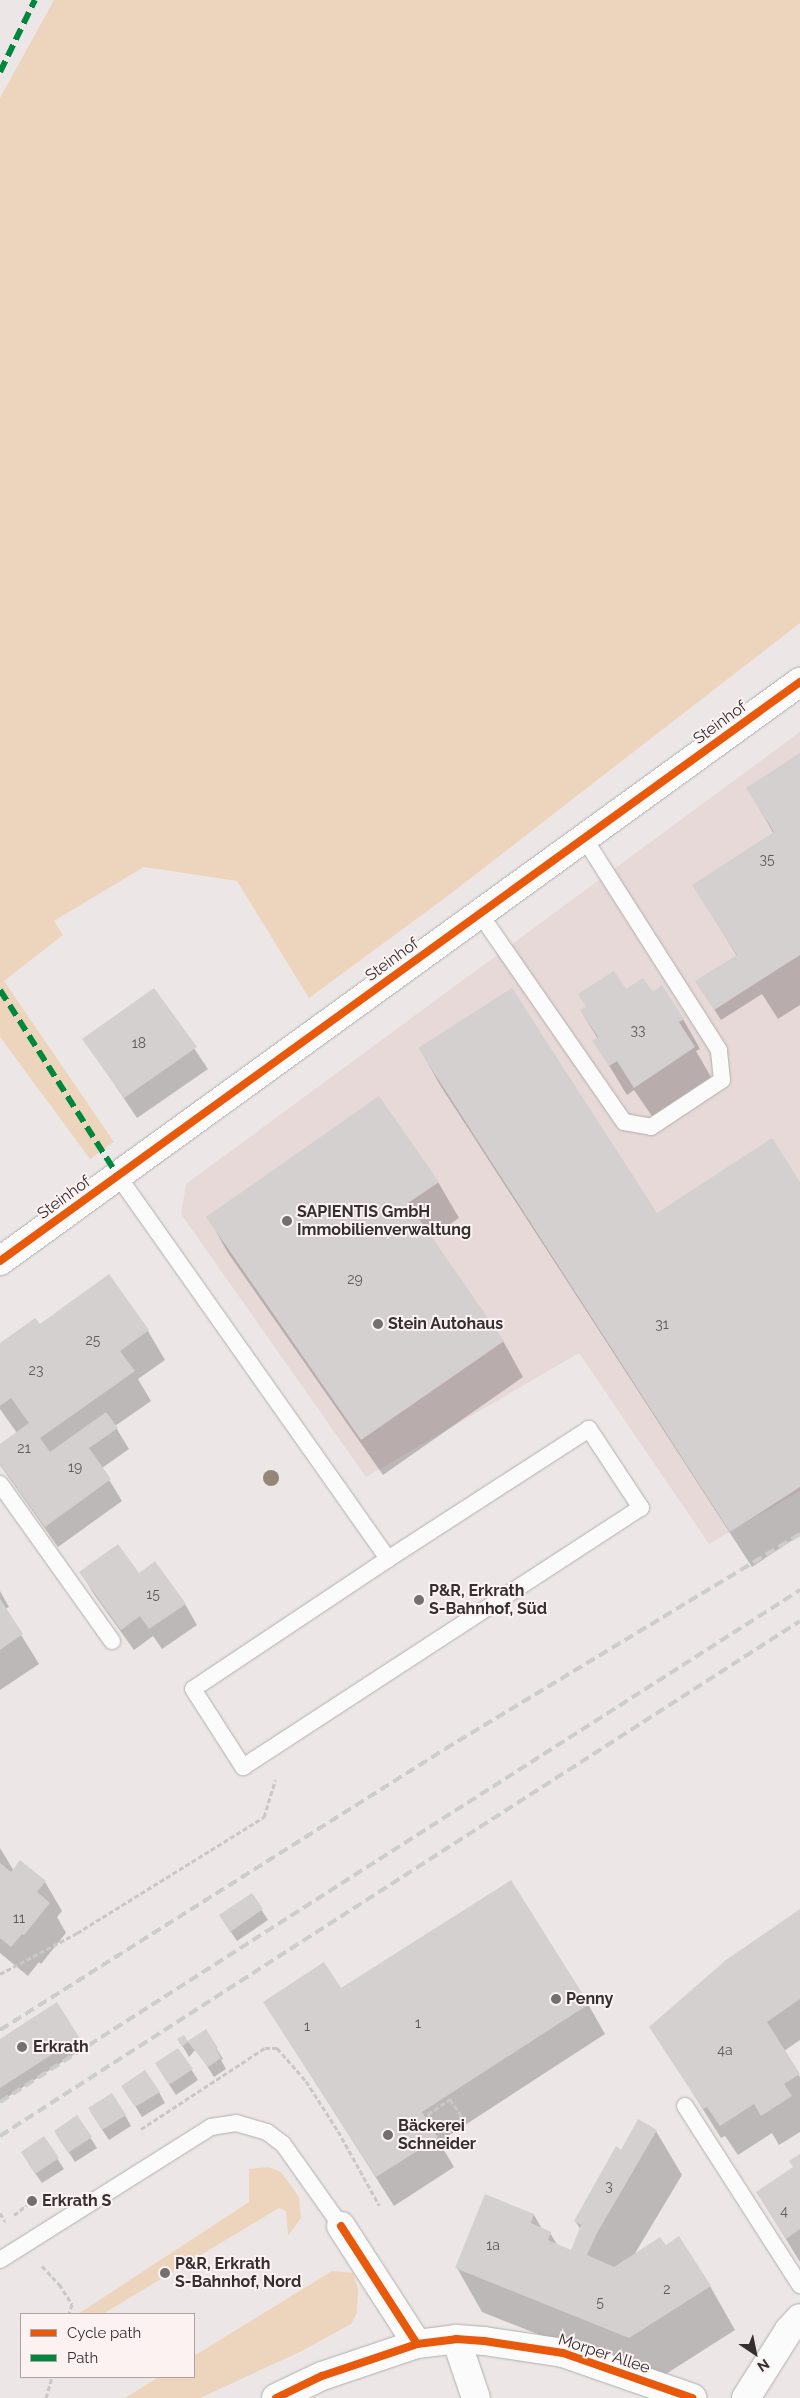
<!DOCTYPE html>
<meta charset="utf-8">
<style>
body{margin:0}
#map{position:relative;width:800px;height:2398px;overflow:hidden;background:#ece7e6;font-family:Raleway,sans-serif}
div>[style]{position:absolute}
.built>*{inset:0;background:#e6d9d8}
.green>*{inset:0;background:#ecd5bc}
.shadow>*{inset:0;background:#0003}
.building>*{inset:0;background:#d4d0d0}
.path>*{height:3px;margin-top:-1.5px;transform-origin:0;background:repeating-linear-gradient(90deg,#c9c7c7 0 5px,transparent 0 7.5px)}
.roads{filter:drop-shadow(0 0 1px #b2aead) drop-shadow(0 0 1px #b2aead)}
.service>*{height:16px;margin:-8px;padding:0 8px;transform-origin:8px;border-radius:8px;background:#fcfbfb}
.minor>*{height:28px;margin:-14px;padding:0 14px;transform-origin:14px;border-radius:14px;background:#fcfbfb}
.tertiary>*{height:28px;margin:-14px;padding:0 14px;transform-origin:14px;border-radius:14px;background:#fcfbfb}
.rail>*{height:4px;margin-top:-2px;transform-origin:0;background:repeating-linear-gradient(90deg,#cdcdcc 0 10px,transparent 0 15px)}
.quiet>*{height:6px;margin-top:-3px;transform-origin:0;background:repeating-linear-gradient(90deg,#00873e 0 12px,transparent 0 18px)}
.cycleway>*{height:8px;margin:-4px;padding:0 4px;transform-origin:4px;border-radius:4px;background:#e8590c}
.trees>*{width:16px;height:16px;margin:-8px;border-radius:50%;background:#958676}
.dots>*{width:14px;height:14px;translate:-50% -50%;box-sizing:border-box;border:2px solid #fcf2f2;border-radius:50%}
span{translate:-50% -50%;white-space:nowrap;text-align:center;line-height:1.15;-webkit-text-stroke:4px #fcf2f2;paint-order:stroke}
.number-label{font-size:14px;color:#5e5a5a}
.number-label span{-webkit-text-stroke-width:0}
.street-label{font-size:16px;color:#343030}
.poi-label{font-size:16px;color:#343030;font-weight:700}
.left{translate:0 -50%;text-align:left}
.legend{position:absolute;left:20px;top:2313px;width:175px;height:65px;box-sizing:border-box;background:#fcf2f2;border:1px solid #aca4a4;margin:0;padding:6px 9px;list-style:none;font-size:15px;color:#343030}
.legend li{display:flex;align-items:center;gap:10px;height:25px}
.legend b{width:25px;border:1px solid #aca4a4}
.north{position:absolute;left:730px;top:2328px;width:50px;height:50px;-webkit-text-stroke:4px #fcf2f2;paint-order:stroke;rotate:146deg;font-size:14px;font-weight:700;line-height:20px;text-align:center;color:#343030}
.north::after{content:'';display:block;margin:auto;width:18px;height:22px;background:#343030;clip-path:polygon(50% 0,100% 100%,50% 72%,0 100%)}
</style>
<div id="map">
<div class="built">
<i style="clip-path:polygon(800px 732px,800px 1491px,709px 1544px,579px 1353px,366px 1477px,181px 1214px,186px 1184px)"></i>
</div>
<div class="green">
<i style="clip-path:polygon(54px 0,800px 0,800px 623px,445px 898px,309px 998px,237px 881px,144px 867px,54px 921px,63px 935px,4px 981px,114px 1142px,90px 1159px,0 1037px,0 98px)"></i>
<i style="clip-path:polygon(268px 2167px,281px 2172px,299px 2197px,301px 2218px,288px 2236px,286px 2211px,279px 2208px,103px 2314px,78px 2314px,249px 2202px,249px 2169px)"></i>
<i style="clip-path:polygon(332px 2271px,353px 2273px,358px 2290px,357px 2313px,351px 2324px,302px 2351px,200px 2398px,125px 2398px,159px 2377px,194px 2377px,194px 2356px)"></i>
</div>
<div class="shadow">
<i style="clip-path:polygon(800px 754px,800px 1005px,778px 1019px,762px 994px,721px 1020px,703px 992px,737px 956px,694px 886px,774px 834px,748px 789px)"></i>
<i style="clip-path:polygon(154px 989px,208px 1069px,137px 1118px,84px 1039px)"></i>
<i style="clip-path:polygon(626px 990px,652px 993px,683px 1019px,700px 1049px,696px 1051px,711px 1077px,652px 1116px,634px 1090px,627px 1095px,594px 1041px,598px 1039px,581px 1011px)"></i>
<i style="clip-path:polygon(420px 1049px,657px 1215px,800px 1184px,800px 1535px,752px 1567px,440px 1085px)"></i>
<i style="clip-path:polygon(438px 1182px,459px 1218px,430px 1238px,503px 1341px,523px 1377px,383px 1475px,228px 1253px,208px 1217px)"></i>
<i style="clip-path:polygon(109px 1276px,148px 1331px,165px 1360px,138px 1379px,151px 1401px,115px 1426px,129px 1449px,102px 1468px,122px 1501px,58px 1547px,0 1465px,0 1445px,17px 1433px,0 1409px,0 1345px,39px 1325px)"></i>
<i style="clip-path:polygon(81px 1572px,185px 1604px,197px 1625px,162px 1649px,153px 1636px,134px 1650px,93px 1593px)"></i>
<i style="clip-path:polygon(0 1591px,9px 1607px,5px 1609px,39px 1664px,0 1690px)"></i>
<i style="clip-path:polygon(0 1848px,14px 1871px,45px 1882px,62px 1911px,57px 1917px,66px 1933px,41px 1964px,39px 1962px,28px 1976px,0 1953px)"></i>
<i style="clip-path:polygon(252px 1895px,268px 1920px,237px 1941px,227px 1926px)"></i>
<i style="clip-path:polygon(800px 1911px,800px 2040px,784px 2051px,800px 2077px,800px 2132px,779px 2145px,772px 2133px,738px 2155px,725px 2136px,721px 2138px,651px 2027px)"></i>
<i style="clip-path:polygon(341px 1989px,588px 2004px,605px 2034px,439px 2142px,454px 2167px,394px 2206px,264px 2002px)"></i>
<i style="clip-path:polygon(56px 2004px,84px 2048px,0 2102px,0 2040px)"></i>
<i style="clip-path:polygon(205px 2030px,223px 2059px,221px 2060px,226px 2069px,214px 2077px,196px 2049px,189px 2057px,179px 2040px,187px 2042px)"></i>
<i style="clip-path:polygon(178px 2049px,198px 2080px,176px 2095px,162px 2074px)"></i>
<i style="clip-path:polygon(159px 2092px,165px 2103px,142px 2117px,129px 2096px)"></i>
<i style="clip-path:polygon(125px 2115px,131px 2126px,109px 2140px,95px 2119px)"></i>
<i style="clip-path:polygon(77px 2117px,97px 2148px,75px 2162px,62px 2142px)"></i>
<i style="clip-path:polygon(656px 2131px,682px 2175px,634px 2255px,666px 2247px,710px 2286px,735px 2330px,655px 2381px,482px 2312px,457px 2268px,534px 2215px,542px 2229px,550px 2233px,558px 2246px,571px 2251px,581px 2230px,575px 2221px,622px 2152px)"></i>
<i style="clip-path:polygon(44px 2138px,64px 2169px,42px 2183px,28px 2163px)"></i>
<i style="clip-path:polygon(800px 2155px,800px 2262px,757px 2192px,794px 2168px)"></i>
</div>
<div class="building">
<i style="clip-path:polygon(800px 753px,800px 955px,714px 1010px,695px 981px,737px 955px,692px 885px,774px 832px,746px 788px)"></i>
<i style="clip-path:polygon(614px 971px,626px 989px,643px 978px,653px 992px,662px 985px,684px 1019px,679px 1022px,695px 1047px,634px 1088px,617px 1061px,609px 1066px,592px 1041px,598px 1037px,580px 1010px,586px 1007px,578px 994px)"></i>
<i style="clip-path:polygon(154px 988px,197px 1047px,124px 1098px,82px 1039px)"></i>
<i style="clip-path:polygon(512px 988px,657px 1213px,772px 1138px,800px 1182px,800px 1487px,730px 1532px,418px 1048px)"></i>
<i style="clip-path:polygon(379px 1096px,439px 1182px,408px 1203px,504px 1341px,361px 1440px,206px 1217px)"></i>
<i style="clip-path:polygon(109px 1274px,149px 1330px,120px 1351px,135px 1371px,40px 1438px,50px 1452px,106px 1412px,118px 1428px,89px 1448px,111px 1479px,45px 1527px,0 1464px,0 1444px,29px 1423px,11px 1398px,0 1406px,0 1343px,35px 1318px,40px 1324px)"></i>
<i style="clip-path:polygon(118px 1544px,139px 1573px,155px 1561px,186px 1604px,149px 1629px,140px 1616px,121px 1630px,79px 1572px)"></i>
<i style="clip-path:polygon(0 1599px,23px 1634px,0 1650px)"></i>
<i style="clip-path:polygon(20px 1860px,46px 1881px,37px 1892px,50px 1903px,24px 1935px,22px 1934px,11px 1947px,0 1938px,0 1863px,11px 1872px)"></i>
<i style="clip-path:polygon(511px 1880px,589px 2004px,422px 2112px,438px 2138px,376px 2177px,263px 2002px,324px 1962px,341px 1988px)"></i>
<i style="clip-path:polygon(252px 1893px,263px 1909px,230px 1932px,219px 1915px)"></i>
<i style="clip-path:polygon(800px 1909px,800px 1999px,767px 2022px,800px 2074px,784px 2084px,792px 2096px,761px 2116px,754px 2104px,720px 2126px,707px 2107px,703px 2109px,649px 2027px,726px 1960px)"></i>
<i style="clip-path:polygon(57px 2002px,79px 2037px,0 2088px,0 2039px)"></i>
<i style="clip-path:polygon(206px 2029px,218px 2048px,216px 2049px,221px 2058px,208px 2067px,188px 2042px,182px 2047px,177px 2039px,184px 2035px,188px 2041px)"></i>
<i style="clip-path:polygon(178px 2048px,193px 2069px,169px 2085px,155px 2063px)"></i>
<i style="clip-path:polygon(145px 2070px,160px 2092px,135px 2107px,121px 2086px)"></i>
<i style="clip-path:polygon(112px 2093px,126px 2115px,102px 2130px,88px 2108px)"></i>
<i style="clip-path:polygon(77px 2115px,92px 2137px,68px 2153px,54px 2131px)"></i>
<i style="clip-path:polygon(638px 2119px,657px 2130px,597px 2233px,587px 2255px,614px 2267px,660px 2237px,666px 2245px,679px 2236px,711px 2286px,629px 2338px,455px 2268px,485px 2194px,534px 2214px,531px 2223px,551px 2232px,548px 2240px,571px 2250px,581px 2225px,574px 2221px,616px 2146px,621px 2150px)"></i>
<i style="clip-path:polygon(44px 2136px,59px 2158px,35px 2174px,21px 2152px)"></i>
<i style="clip-path:polygon(800px 2154px,800px 2229px,786px 2239px,756px 2192px,793px 2167px,789px 2161px)"></i>
</div>
<div class="path">
<i style="left:0;top:1974px;width:87px;rotate:-28deg"></i>
<i style="left:77px;top:1933px;width:220px;rotate:-31.8deg"></i>
<i style="left:264px;top:1817px;width:39px;rotate:-73deg"></i>
<i style="left:141px;top:2129px;width:148px;rotate:-33.2deg"></i>
<i style="left:265px;top:2048px;width:12px"></i>
<i style="left:277px;top:2048px;width:44px;rotate:48.7deg"></i>
<i style="left:306px;top:2081px;width:59px;rotate:57.4deg"></i>
<i style="left:338px;top:2131px;width:85px;rotate:61deg"></i>
<i style="left:438px;top:2130px;width:19px;rotate:-122deg"></i>
<i style="left:428px;top:2114px;width:27px;rotate:-34deg"></i>
<i style="left:450px;top:2099px;width:25px;rotate:56deg"></i>
<i style="left:0;top:2213px;width:9px;rotate:58deg"></i>
<i style="left:5px;top:2221px;width:1px;rotate:135deg"></i>
<i style="left:14px;top:2215px;width:23px;rotate:-38deg"></i>
<i style="left:42px;top:2266px;width:25px;rotate:47deg"></i>
<i style="left:59px;top:2284px;width:24px;rotate:57deg"></i>
<i style="left:72px;top:2304px;width:10px;rotate:107deg"></i>
<i style="left:46px;top:2398px;width:22px;rotate:-74deg"></i>
</div>
<div class="roads">
<div class="service">
<i style="left:480px;top:914px;width:253px;rotate:55.3deg"></i>
<i style="left:624px;top:1122px;width:27px;rotate:10deg"></i>
<i style="left:651px;top:1127px;width:85px;rotate:-33.5deg"></i>
<i style="left:722px;top:1080px;width:30px;rotate:-96deg"></i>
<i style="left:719px;top:1050px;width:251px;rotate:-122.5deg"></i>
<i style="left:118px;top:1176px;width:469px;rotate:54.8deg"></i>
<i style="left:388px;top:1559px;width:234px;rotate:146.3deg"></i>
<i style="left:193px;top:1689px;width:93px;rotate:57.3deg"></i>
<i style="left:243px;top:1767px;width:475px;rotate:-33.1deg"></i>
<i style="left:641px;top:1508px;width:95px;rotate:-123.4deg"></i>
<i style="left:589px;top:1429px;width:239px;rotate:147.1deg"></i>
<i style="left:0;top:1484px;width:193px;rotate:54.5deg"></i>
<i style="left:685px;top:2106px;width:213px;rotate:57.3deg"></i>
<i style="left:0;top:2260px;width:249px;rotate:-32.2deg"></i>
<i style="left:211px;top:2127px;width:25px;rotate:-9deg"></i>
<i style="left:236px;top:2123px;width:32px;rotate:16deg"></i>
<i style="left:267px;top:2132px;width:20px;rotate:37deg"></i>
<i style="left:283px;top:2144px;width:100px;rotate:54.7deg"></i>
</div>
<div class="minor">
<i style="left:0;top:1261px;width:988px;rotate:-35.9deg"></i>
<i style="left:341px;top:2226px;width:140px;rotate:57.2deg"></i>
<i style="left:456px;top:2339px;width:62px;rotate:71.3deg"></i>
<i style="left:746px;top:2398px;width:80px;rotate:-57.7deg"></i>
<i style="left:789px;top:2330px;width:16px;rotate:-47deg"></i>
</div>
<div class="tertiary">
<i style="left:276px;top:2398px;width:51px;rotate:-25.6deg"></i>
<i style="left:322px;top:2376px;width:100px;rotate:-18.6deg"></i>
<i style="left:417px;top:2344px;width:39px;rotate:-7deg"></i>
<i style="left:456px;top:2339px;width:28px;rotate:4deg"></i>
<i style="left:484px;top:2341px;width:80px;rotate:8.6deg"></i>
<i style="left:563px;top:2353px;width:137px;rotate:19.2deg"></i>
</div>
</div>
<div class="rail">
<i style="left:0;top:2030px;width:526px;rotate:-32.27deg"></i>
<i style="left:445px;top:1749px;width:415px;rotate:-31.2deg"></i>
<i style="left:0;top:2102px;width:950px;rotate:-32.62deg"></i>
<i style="left:0;top:2136px;width:951px;rotate:-32.77deg"></i>
</div>
<div class="quiet">
<i style="left:0;top:72px;width:80px;rotate:-64.1deg"></i>
<i style="left:0;top:990px;width:220px;rotate:57.6deg"></i>
</div>
<div class="cycleway">
<i style="left:0;top:1261px;width:988px;rotate:-35.9deg"></i>
<i style="left:341px;top:2226px;width:140px;rotate:57.2deg"></i>
<i style="left:276px;top:2398px;width:51px;rotate:-25.6deg"></i>
<i style="left:322px;top:2376px;width:100px;rotate:-18.6deg"></i>
<i style="left:417px;top:2344px;width:39px;rotate:-7deg"></i>
<i style="left:456px;top:2339px;width:28px;rotate:4deg"></i>
<i style="left:484px;top:2341px;width:80px;rotate:8.6deg"></i>
<i style="left:563px;top:2353px;width:137px;rotate:19.2deg"></i>
</div>
<div class="trees">
<i style="left:271px;top:1478px"></i>
</div>
<div class="dots">
<i style="left:287px;top:1221px;background:#747070"></i>
<i style="left:378px;top:1324px;background:#747070"></i>
<i style="left:419px;top:1600px;background:#747070"></i>
<i style="left:556px;top:1999px;background:#747070"></i>
<i style="left:22px;top:2047px;background:#747070"></i>
<i style="left:388px;top:2135px;background:#747070"></i>
<i style="left:32px;top:2201px;background:#747070"></i>
<i style="left:165px;top:2273px;background:#747070"></i>
</div>
<div class="number-label">
<span style="left:767px;top:859px">35</span>
<span style="left:638px;top:1030px">33</span>
<span style="left:139px;top:1043px">18</span>
<span style="left:355px;top:1279px">29</span>
<span style="left:662px;top:1324px">31</span>
<span style="left:93px;top:1340px">25</span>
<span style="left:36px;top:1370px">23</span>
<span style="left:24px;top:1448px">21</span>
<span style="left:75px;top:1467px">19</span>
<span style="left:153px;top:1594px">15</span>
<span style="left:19px;top:1918px">11</span>
<span style="left:418px;top:2023px">1</span>
<span style="left:307px;top:2026px">1</span>
<span style="left:725px;top:2050px">4a</span>
<span style="left:609px;top:2186px">3</span>
<span style="left:784px;top:2211px">4</span>
<span style="left:493px;top:2245px">1a</span>
<span style="left:667px;top:2289px">2</span>
<span style="left:600px;top:2302px">5</span>
</div>
<div class="street-label">
<span style="left:720px;top:723px;rotate:-36deg">Steinhof</span>
<span style="left:392px;top:960px;rotate:-36deg">Steinhof</span>
<span style="left:64px;top:1198px;rotate:-36deg">Steinhof</span>
<span style="left:604px;top:2354px;rotate:18deg">Morper Allee</span>
</div>
<div class="poi-label">
<span class="left" style="left:297px;top:1221px">SAPIENTIS GmbH<br>Immobilienverwaltung</span>
<span class="left" style="left:388px;top:1324px">Stein Autohaus</span>
<span class="left" style="left:429px;top:1600px">P&amp;R, Erkrath<br>S-Bahnhof, Süd</span>
<span class="left" style="left:566px;top:1999px">Penny</span>
<span class="left" style="left:33px;top:2047px">Erkrath</span>
<span class="left" style="left:398px;top:2135px">Bäckerei<br>Schneider</span>
<span class="left" style="left:42px;top:2201px">Erkrath S</span>
<span class="left" style="left:175px;top:2273px">P&amp;R, Erkrath<br>S-Bahnhof, Nord</span>
</div>
<ul class="legend">
<li><b style="height:6px;background:#e8590c"></b>Cycle path</li>
<li><b style="height:6px;background:#00873e"></b>Path</li>
</ul>
<div class="north">N</div>
</div>
